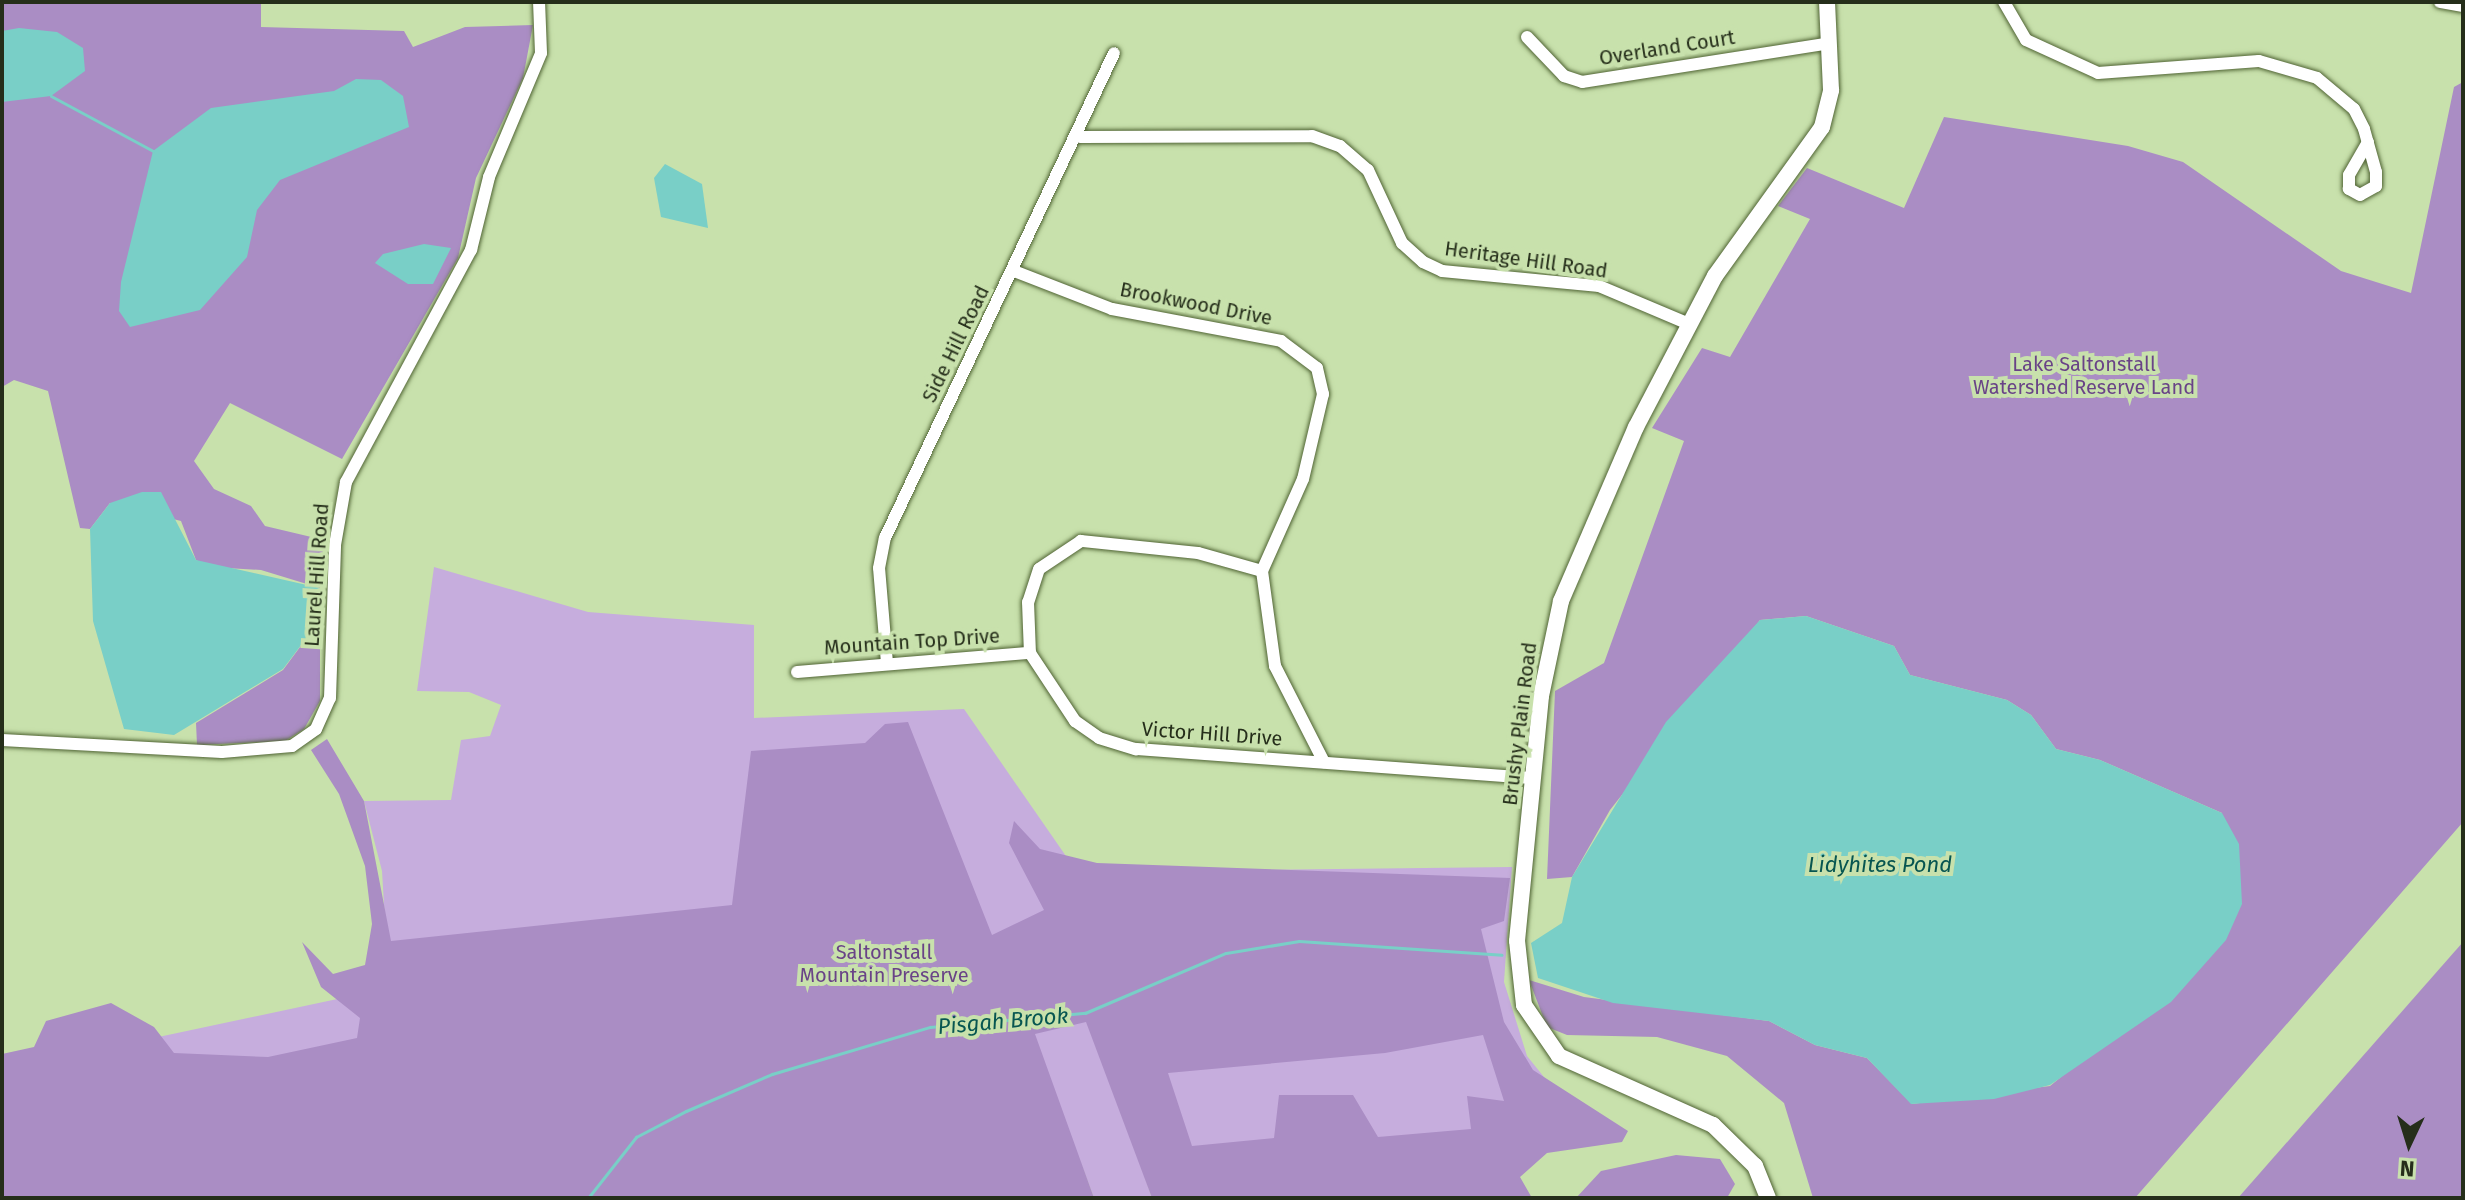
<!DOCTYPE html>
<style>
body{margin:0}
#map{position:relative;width:2465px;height:1200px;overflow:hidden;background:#c8e1ac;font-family:"Fira Sans",sans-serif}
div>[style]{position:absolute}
.green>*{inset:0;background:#c6addd}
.forest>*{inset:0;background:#aa8dc4}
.water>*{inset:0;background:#79cfc7}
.stream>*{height:3px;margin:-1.5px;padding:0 1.5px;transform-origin:1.5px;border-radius:1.5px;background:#79cfc7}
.roads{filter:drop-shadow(0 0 2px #506434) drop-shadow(0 0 2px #506434)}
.minor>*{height:12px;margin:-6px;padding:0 6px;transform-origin:6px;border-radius:6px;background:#fff}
.secondary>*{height:16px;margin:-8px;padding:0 8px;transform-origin:8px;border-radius:8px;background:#fff}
span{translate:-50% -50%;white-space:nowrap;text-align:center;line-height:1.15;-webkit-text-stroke:8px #c8e1ac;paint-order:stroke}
.street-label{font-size:20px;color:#252e1a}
.park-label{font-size:20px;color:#694387}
.water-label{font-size:22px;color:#075651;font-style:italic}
.frame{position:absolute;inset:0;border:4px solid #252e1a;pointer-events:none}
.north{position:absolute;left:2369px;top:1104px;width:80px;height:80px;-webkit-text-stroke:6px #c8e1ac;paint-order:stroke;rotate:184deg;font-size:22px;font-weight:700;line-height:32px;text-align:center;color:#252e1a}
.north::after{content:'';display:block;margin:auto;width:28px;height:36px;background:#252e1a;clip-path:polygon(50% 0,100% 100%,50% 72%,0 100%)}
</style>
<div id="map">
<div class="green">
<i style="clip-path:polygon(434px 567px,588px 612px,754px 625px,754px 718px,964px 709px,1077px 872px,1512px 867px,1504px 982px,1527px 1056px,1599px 1145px,1140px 1163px,1152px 1198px,1094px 1198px,1082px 1166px,734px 1198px,2px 1198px,2px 1055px,8px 1069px,389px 988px,382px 871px,364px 801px,451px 800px,461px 740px,490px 736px,501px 705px,469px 692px,417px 691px)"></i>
</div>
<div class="forest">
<i style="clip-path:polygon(2px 2px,261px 2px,261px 27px,404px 31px,413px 47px,465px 27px,533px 25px,523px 78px,476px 178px,458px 258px,342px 459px,230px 403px,194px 461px,214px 489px,251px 506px,265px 526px,324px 540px,320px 588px,261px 570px,209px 567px,196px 560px,181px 521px,110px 503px,90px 529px,80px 528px,48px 391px,14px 380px,2px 387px)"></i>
<i style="clip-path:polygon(2463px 82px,2463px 822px,2135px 1198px,1813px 1198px,1784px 1103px,1727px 1056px,1657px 1037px,1567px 1035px,1547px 1027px,1529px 980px,1584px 997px,1769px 1021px,1815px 1045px,1867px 1058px,1912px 1104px,2050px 1086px,2099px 1046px,2222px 813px,2100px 760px,2056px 749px,2031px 715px,2007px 700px,1910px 675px,1894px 646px,1806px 616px,1760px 620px,1610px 810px,1572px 877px,1547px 879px,1555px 691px,1604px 663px,1684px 441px,1652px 428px,1702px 348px,1730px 357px,1810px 219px,1778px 206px,1807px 168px,1904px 208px,1944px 117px,2128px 146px,2183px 162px,2341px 271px,2411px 293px,2454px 87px)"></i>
<i style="clip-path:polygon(320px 620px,320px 701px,304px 729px,285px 741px,197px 745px,196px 723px,283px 670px)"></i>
<i style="clip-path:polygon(evenodd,908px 722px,992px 935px,1044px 910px,1009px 843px,1014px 821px,1040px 849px,1097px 863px,1510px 878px,1504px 921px,1481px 929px,1504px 1022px,1533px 1070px,1628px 1131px,1622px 1142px,1547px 1153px,1520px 1177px,1532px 1198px,1152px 1198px,1086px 1022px,1035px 1034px,1094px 1198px,2px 1198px,2px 1054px,34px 1047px,46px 1021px,111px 1003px,154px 1027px,174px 1053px,268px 1057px,357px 1038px,360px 1018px,321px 987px,302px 942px,333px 974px,365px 965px,372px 924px,365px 866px,339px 794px,311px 750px,327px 739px,364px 801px,391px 941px,732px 905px,751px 751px,865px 743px,885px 724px,908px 722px,1483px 1035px,1504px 1101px,1467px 1096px,1471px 1129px,1378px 1137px,1353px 1095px,1279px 1095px,1274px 1138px,1192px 1146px,1168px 1073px,1385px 1053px,1483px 1035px)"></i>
<i style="clip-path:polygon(2463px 942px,2463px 1198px,2238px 1198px)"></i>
<i style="clip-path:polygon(1676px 1155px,1720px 1159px,1735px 1184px,1727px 1198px,1576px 1198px,1601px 1171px)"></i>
</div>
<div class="water">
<i style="clip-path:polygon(19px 28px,57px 32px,83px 48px,85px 71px,51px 96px,2px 102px,2px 31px)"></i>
<i style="clip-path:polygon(356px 79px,381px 80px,403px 96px,409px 127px,280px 180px,257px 210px,247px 257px,200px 310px,130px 327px,119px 311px,121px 282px,153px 151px,211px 108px,334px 91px)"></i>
<i style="clip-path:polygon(665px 164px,702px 184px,708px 228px,661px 217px,654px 178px)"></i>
<i style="clip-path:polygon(424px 244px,451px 248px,433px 284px,408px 284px,375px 263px,383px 254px)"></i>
<i style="clip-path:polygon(142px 492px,161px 492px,196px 560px,320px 588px,320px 620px,283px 669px,174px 735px,124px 729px,93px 621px,90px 529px,110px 503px)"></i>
<i style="clip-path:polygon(1806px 616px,1894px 646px,1910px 675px,2007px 700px,2031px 715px,2056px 749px,2100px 760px,2222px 813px,2239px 844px,2242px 904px,2226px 940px,2171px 1002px,2050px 1085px,1994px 1099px,1911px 1104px,1867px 1058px,1815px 1045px,1769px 1021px,1613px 1003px,1538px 978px,1531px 943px,1562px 923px,1572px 877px,1666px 722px,1760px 620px)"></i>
</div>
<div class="stream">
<i style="left:51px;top:96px;width:116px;rotate:28.3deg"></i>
<i style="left:588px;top:1198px;width:78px;rotate:-51.8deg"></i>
<i style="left:636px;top:1137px;width:56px;rotate:-27.5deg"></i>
<i style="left:686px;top:1111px;width:94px;rotate:-23.3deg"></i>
<i style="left:772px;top:1074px;width:165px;rotate:-16.6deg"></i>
<i style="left:930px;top:1027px;width:156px;rotate:-5.2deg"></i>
<i style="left:1085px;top:1013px;width:153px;rotate:-23.1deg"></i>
<i style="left:1226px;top:953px;width:74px;rotate:-9.3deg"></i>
<i style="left:1299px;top:941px;width:203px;rotate:3.9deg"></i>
</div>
<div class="roads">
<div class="minor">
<i style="left:2004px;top:2px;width:44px;rotate:59.9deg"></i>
<i style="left:2026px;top:40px;width:79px;rotate:24.6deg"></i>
<i style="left:2098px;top:73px;width:161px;rotate:-4.3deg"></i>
<i style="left:2259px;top:61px;width:60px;rotate:16.3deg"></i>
<i style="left:2317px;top:78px;width:48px;rotate:40deg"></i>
<i style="left:2354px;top:109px;width:22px;rotate:63deg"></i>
<i style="left:2364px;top:129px;width:45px;rotate:74.4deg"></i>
<i style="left:2376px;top:172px;width:14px;rotate:90deg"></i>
<i style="left:2376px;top:186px;width:18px;rotate:151deg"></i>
<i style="left:2360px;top:195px;width:13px;rotate:-151deg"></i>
<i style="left:2349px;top:189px;width:14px;rotate:-90deg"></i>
<i style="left:2349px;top:175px;width:38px;rotate:-60deg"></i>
<i style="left:2440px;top:2px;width:23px;rotate:10deg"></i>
<i style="left:1527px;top:37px;width:54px;rotate:46.5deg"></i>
<i style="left:1564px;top:76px;width:19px;rotate:18deg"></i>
<i style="left:1582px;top:82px;width:251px;rotate:-8.9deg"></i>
<i style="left:1080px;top:137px;width:232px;rotate:-0.2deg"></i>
<i style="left:1312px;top:136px;width:30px;rotate:20deg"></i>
<i style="left:1340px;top:146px;width:37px;rotate:41deg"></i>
<i style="left:1368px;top:170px;width:81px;rotate:65deg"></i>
<i style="left:1402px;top:243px;width:28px;rotate:42deg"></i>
<i style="left:1423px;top:262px;width:21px;rotate:25deg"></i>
<i style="left:1442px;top:271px;width:158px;rotate:5.5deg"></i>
<i style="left:1599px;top:286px;width:98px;rotate:22.9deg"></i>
<i style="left:1014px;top:271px;width:105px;rotate:21.2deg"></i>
<i style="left:1112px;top:309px;width:172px;rotate:10.7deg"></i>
<i style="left:1281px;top:341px;width:45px;rotate:36.9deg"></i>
<i style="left:1317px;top:368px;width:27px;rotate:77deg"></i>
<i style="left:1323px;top:394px;width:87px;rotate:103.2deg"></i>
<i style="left:1303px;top:479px;width:101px;rotate:114deg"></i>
<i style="left:1262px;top:571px;width:96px;rotate:82.2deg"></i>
<i style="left:1275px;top:666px;width:108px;rotate:63deg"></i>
<i style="left:1262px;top:571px;width:66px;rotate:-164.3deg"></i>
<i style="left:1198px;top:553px;width:118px;rotate:-174.1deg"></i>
<i style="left:1081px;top:541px;width:50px;rotate:146.3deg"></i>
<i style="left:1039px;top:569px;width:35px;rotate:108deg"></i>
<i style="left:1028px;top:602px;width:51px;rotate:87.8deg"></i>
<i style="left:1030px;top:653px;width:82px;rotate:56.5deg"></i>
<i style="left:1075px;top:721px;width:29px;rotate:35deg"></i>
<i style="left:1099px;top:738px;width:39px;rotate:17deg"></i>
<i style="left:1136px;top:749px;width:397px;rotate:4.2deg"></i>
<i style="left:887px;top:663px;width:95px;rotate:-94.8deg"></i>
<i style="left:879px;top:568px;width:31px;rotate:-79deg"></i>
<i style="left:885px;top:538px;width:536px;rotate:-64.72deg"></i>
<i style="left:797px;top:672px;width:234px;rotate:-4.7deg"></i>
<i style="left:2px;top:740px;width:220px;rotate:3.1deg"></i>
<i style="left:222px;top:752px;width:70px;rotate:-4.9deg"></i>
<i style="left:292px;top:746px;width:29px;rotate:-35deg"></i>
<i style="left:316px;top:729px;width:34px;rotate:-66deg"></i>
<i style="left:330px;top:698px;width:153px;rotate:-88.1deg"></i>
<i style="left:335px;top:545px;width:64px;rotate:-80.1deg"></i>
<i style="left:346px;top:482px;width:264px;rotate:-61.7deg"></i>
<i style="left:471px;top:250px;width:75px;rotate:-76.1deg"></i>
<i style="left:489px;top:177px;width:134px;rotate:-67.2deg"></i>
<i style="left:541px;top:53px;width:51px;rotate:-92.2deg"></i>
</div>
<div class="secondary">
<i style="left:1768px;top:1198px;width:35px;rotate:-112deg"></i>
<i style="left:1755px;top:1166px;width:59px;rotate:-135.7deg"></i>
<i style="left:1713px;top:1125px;width:169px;rotate:-155.9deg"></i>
<i style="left:1559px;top:1056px;width:62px;rotate:-124.5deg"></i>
<i style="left:1524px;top:1005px;width:64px;rotate:-96.2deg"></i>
<i style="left:1517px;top:941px;width:246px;rotate:-84.4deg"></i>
<i style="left:1541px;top:696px;width:97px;rotate:-78.1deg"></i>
<i style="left:1561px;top:601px;width:189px;rotate:-66.7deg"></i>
<i style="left:1636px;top:427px;width:170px;rotate:-62.4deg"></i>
<i style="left:1715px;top:276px;width:183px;rotate:-54.3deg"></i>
<i style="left:1822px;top:127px;width:38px;rotate:-76deg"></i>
<i style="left:1831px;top:90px;width:88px;rotate:-92.6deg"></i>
</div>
</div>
<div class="street-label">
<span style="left:1667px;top:48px;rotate:-9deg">Overland Court</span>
<span style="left:1526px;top:260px;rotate:8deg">Heritage Hill Road</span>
<span style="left:1196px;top:304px;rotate:11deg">Brookwood Drive</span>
<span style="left:956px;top:344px;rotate:-64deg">Side Hill Road</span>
<span style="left:317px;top:575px;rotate:-86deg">Laurel Hill Road</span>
<span style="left:912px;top:642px;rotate:-4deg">Mountain Top Drive</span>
<span style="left:1520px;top:724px;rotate:-83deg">Brushy Plain Road</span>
<span style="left:1212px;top:734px;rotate:4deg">Victor Hill Drive</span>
</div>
<div class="park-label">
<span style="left:2084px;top:376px">Lake Saltonstall<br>Watershed Reserve Land</span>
<span style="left:884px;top:964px">Saltonstall<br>Mountain Preserve</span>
</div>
<div class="water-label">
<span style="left:1880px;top:865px">Lidyhites Pond</span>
<span style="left:1003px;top:1021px;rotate:-5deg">Pisgah Brook</span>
</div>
<div class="frame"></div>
<div class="north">N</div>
</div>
